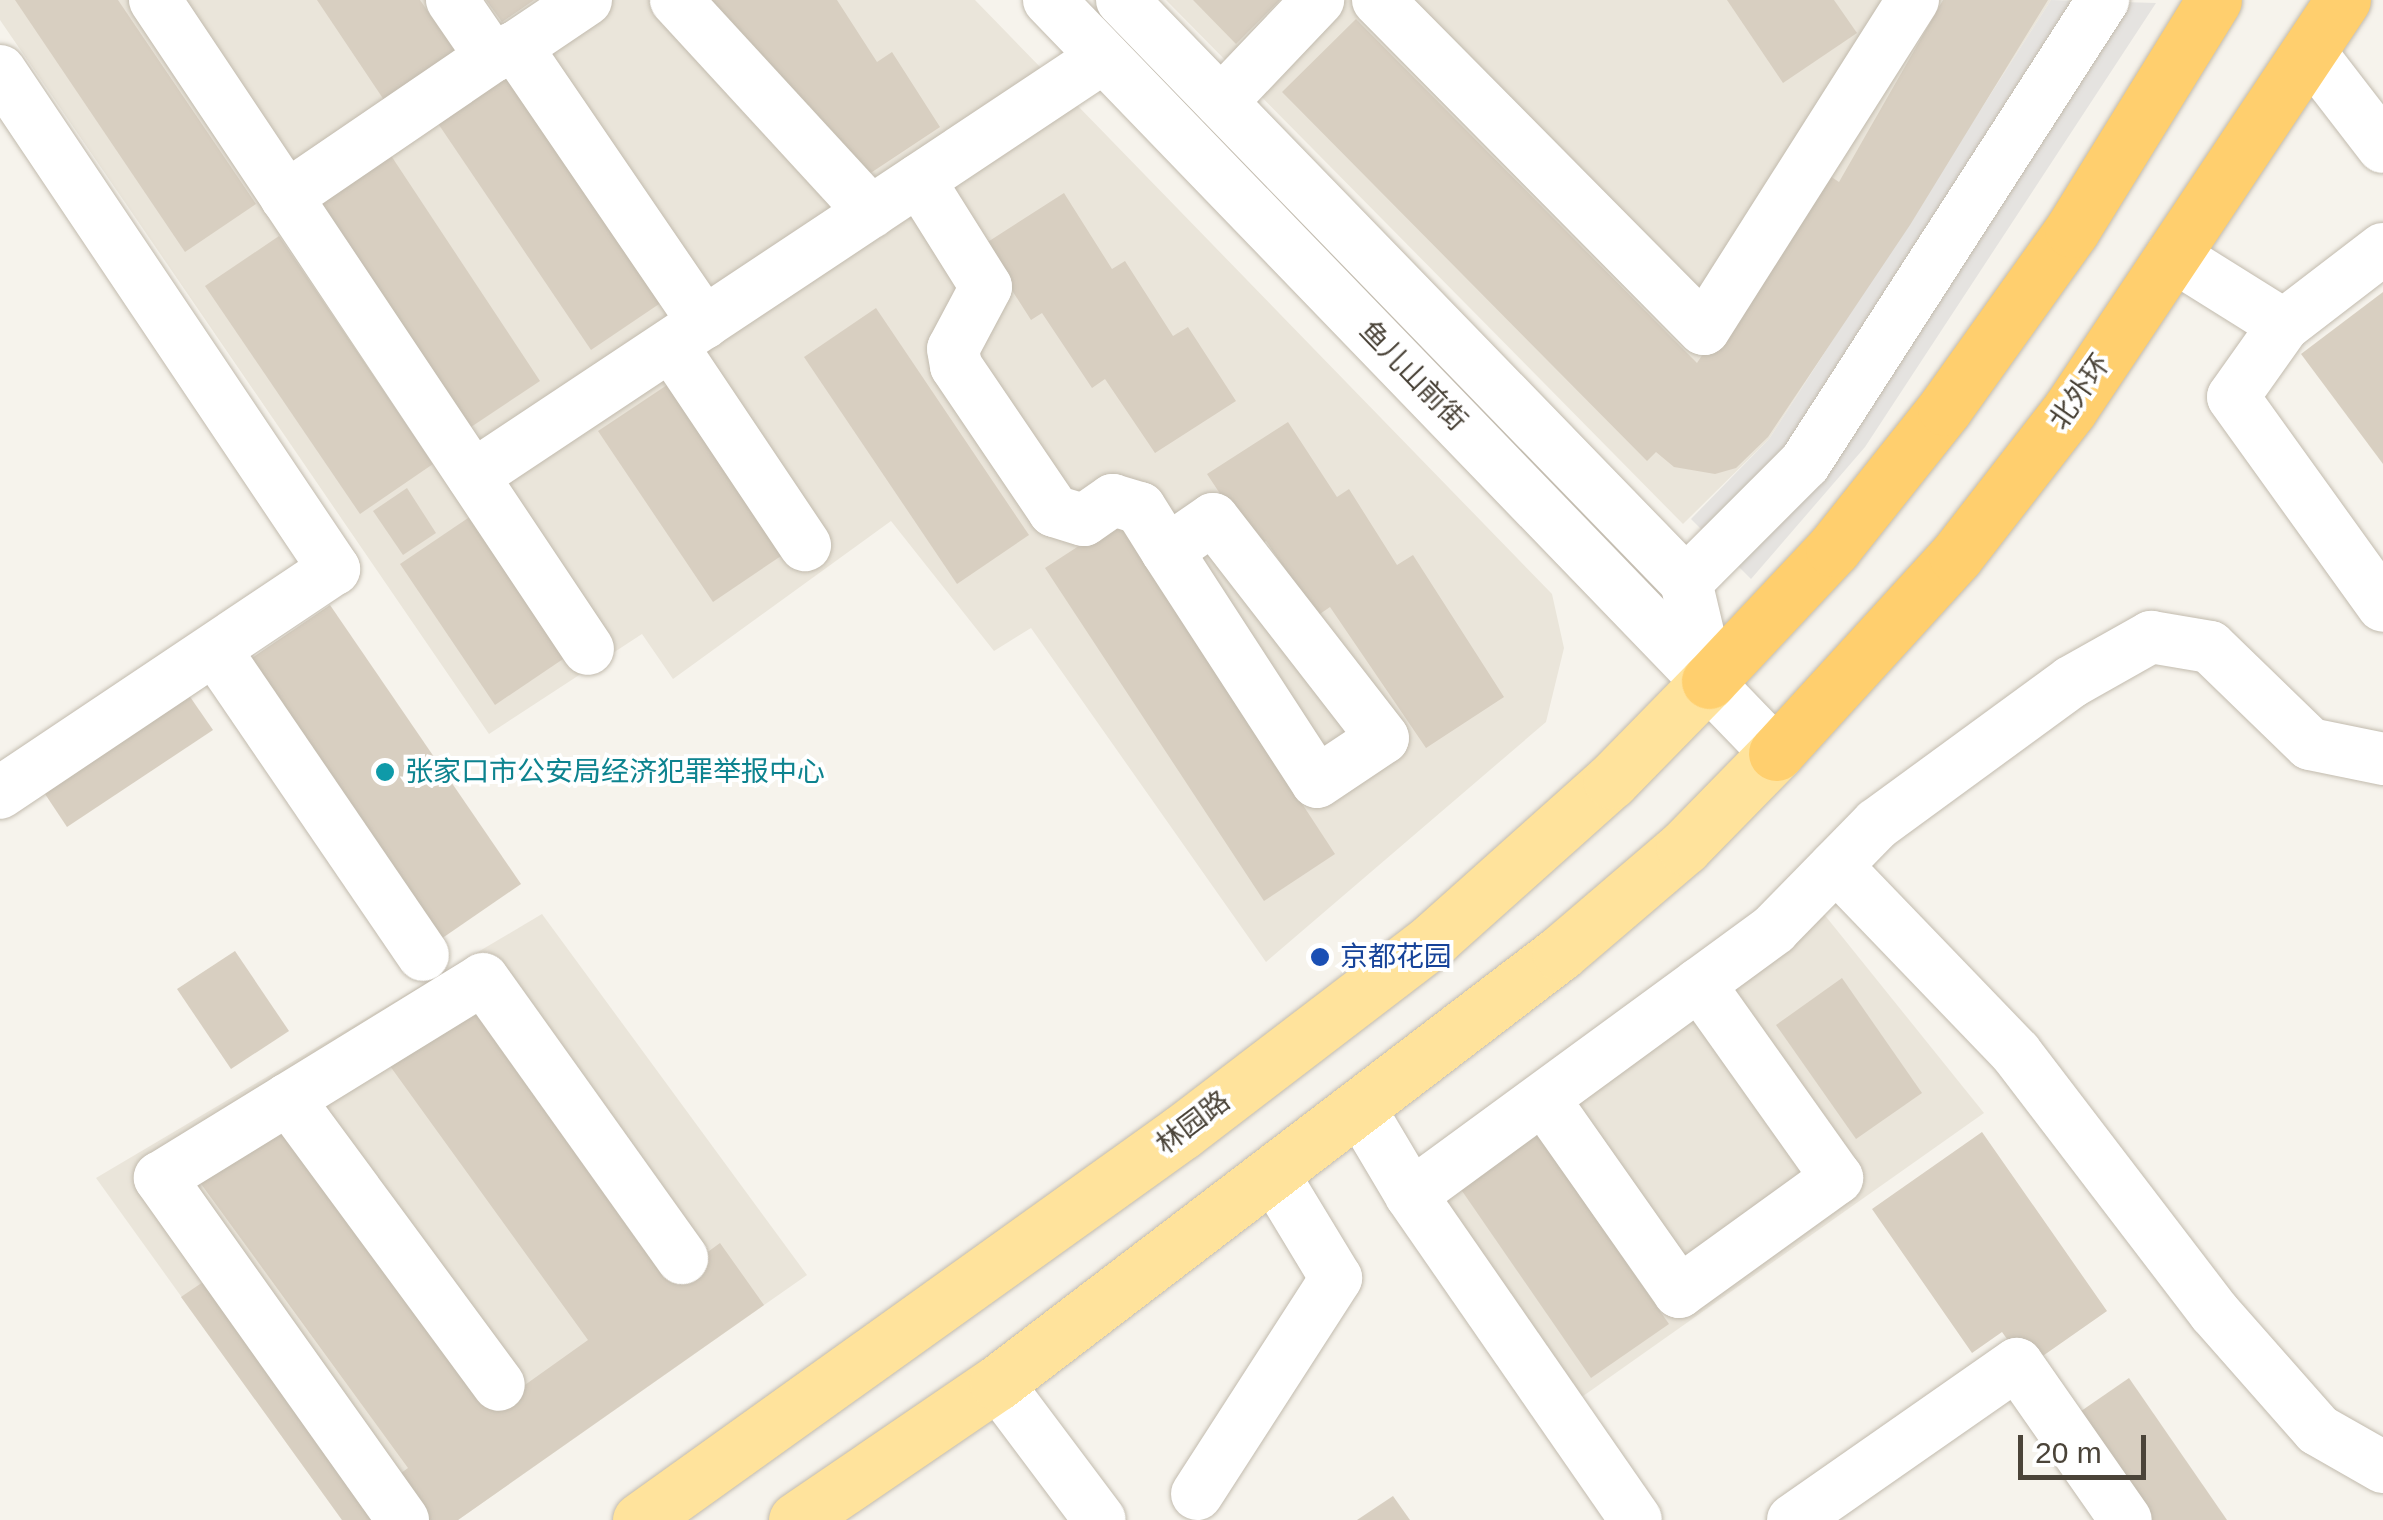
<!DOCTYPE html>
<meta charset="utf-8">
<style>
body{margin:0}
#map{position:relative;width:2383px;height:1520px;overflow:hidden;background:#f6f3ec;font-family:Helvetica,"Noto Sans SC",sans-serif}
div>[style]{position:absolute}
.residential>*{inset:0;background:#eae5da}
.parking>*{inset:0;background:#e5e3e0}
.building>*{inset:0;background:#d8cfc1}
.roads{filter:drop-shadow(0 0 2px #c2bbae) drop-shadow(0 0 2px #c2bbae)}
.minor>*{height:52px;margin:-26px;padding:0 26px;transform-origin:26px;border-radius:26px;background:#fff}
.major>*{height:55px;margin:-27.5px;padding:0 27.5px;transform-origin:27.5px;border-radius:27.5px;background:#ffe39c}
.highway>*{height:55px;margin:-27.5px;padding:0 27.5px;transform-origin:27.5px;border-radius:27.5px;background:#ffcf6e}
.dots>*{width:28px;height:28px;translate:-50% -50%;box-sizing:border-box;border:5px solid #fff;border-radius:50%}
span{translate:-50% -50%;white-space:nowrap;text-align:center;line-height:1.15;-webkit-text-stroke:8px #fff;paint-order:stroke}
.street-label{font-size:28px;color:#4b4439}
.culture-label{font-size:28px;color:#0d838f}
.left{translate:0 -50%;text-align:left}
.transit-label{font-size:28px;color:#164399}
.scale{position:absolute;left:2018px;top:1435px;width:128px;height:45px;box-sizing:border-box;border:5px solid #4b4439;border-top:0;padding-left:12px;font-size:30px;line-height:35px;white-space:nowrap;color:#4b4439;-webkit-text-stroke:8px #fff;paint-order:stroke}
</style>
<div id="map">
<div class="residential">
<i style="clip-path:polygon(0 0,975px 0,1552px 594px,1564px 648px,1546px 722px,1266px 962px,1031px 628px,994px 651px,891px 521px,673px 679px,642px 634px,489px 734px,0 20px)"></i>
<i style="clip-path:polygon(1166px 0,2051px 0,1769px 439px,1683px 524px)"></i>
<i style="clip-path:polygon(1815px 903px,1984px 1113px,1569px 1406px,1430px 1196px)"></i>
<i style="clip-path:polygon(542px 914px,807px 1275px,458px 1520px,342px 1520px,96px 1178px)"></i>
</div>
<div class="parking">
<i style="clip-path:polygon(2051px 0,2156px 3px,1865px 447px,1751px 579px,1691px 519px,1769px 439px)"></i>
</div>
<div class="building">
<i style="clip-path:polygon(15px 0,118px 0,256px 204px,185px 252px)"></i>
<i style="clip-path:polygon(317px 0,420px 0,460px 58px,388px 106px)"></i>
<i style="clip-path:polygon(486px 0,534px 0,502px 22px)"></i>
<i style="clip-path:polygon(705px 0,837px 0,877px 62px,892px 52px,940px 127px,860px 180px,809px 105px,796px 114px)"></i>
<i style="clip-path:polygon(1193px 0,1280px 0,1236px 44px)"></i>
<i style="clip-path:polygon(1727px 0,1834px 0,1857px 33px,1783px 83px)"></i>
<i style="clip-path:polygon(1943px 0,2048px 0,1910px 225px,1768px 437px,1736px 468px,1715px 474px,1674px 467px,1656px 452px,1647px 461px,1282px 92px,1356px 19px,1697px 363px,1824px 172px,1839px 182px)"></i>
<i style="clip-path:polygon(510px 72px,665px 300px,591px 350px,437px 122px)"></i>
<i style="clip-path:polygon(388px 151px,540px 381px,468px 429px,316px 199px)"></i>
<i style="clip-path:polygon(1064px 193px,1112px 269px,1125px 261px,1173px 336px,1188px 327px,1236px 401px,1155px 453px,1105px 379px,1092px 388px,1042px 313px,1031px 320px,983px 245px)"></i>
<i style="clip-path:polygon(279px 236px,433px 464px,360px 514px,205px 286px)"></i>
<i style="clip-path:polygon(2383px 292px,2383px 464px,2301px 354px)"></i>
<i style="clip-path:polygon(876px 308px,1029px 535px,957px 584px,804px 357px)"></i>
<i style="clip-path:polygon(667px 385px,781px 556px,713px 602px,598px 431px)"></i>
<i style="clip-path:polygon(1288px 422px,1337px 497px,1349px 489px,1397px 565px,1413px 555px,1504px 697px,1426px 748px,1330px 607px,1317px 616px,1266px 541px,1256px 548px,1207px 474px)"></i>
<i style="clip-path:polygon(407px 488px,436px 533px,403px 555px,373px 511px)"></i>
<i style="clip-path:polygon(474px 514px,569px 655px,495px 705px,400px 564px)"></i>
<i style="clip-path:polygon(1117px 521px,1335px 854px,1264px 901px,1045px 568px)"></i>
<i style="clip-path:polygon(330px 605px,521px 884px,441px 939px,249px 660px)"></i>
<i style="clip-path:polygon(186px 691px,213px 730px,67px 827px,41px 788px)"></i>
<i style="clip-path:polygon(235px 951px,289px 1031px,231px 1069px,177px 989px)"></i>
<i style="clip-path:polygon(1842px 978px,1922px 1093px,1856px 1139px,1776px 1025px)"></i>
<i style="clip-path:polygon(473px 1006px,671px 1279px,720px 1243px,764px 1305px,458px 1520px,412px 1520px,386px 1484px,408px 1468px,196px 1177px,279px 1117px,491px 1409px,588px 1340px,390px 1066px)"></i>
<i style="clip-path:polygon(1982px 1132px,2107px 1311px,2027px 1367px,2002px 1332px,1972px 1353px,1872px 1209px)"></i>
<i style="clip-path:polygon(1538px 1135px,1669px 1324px,1591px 1378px,1460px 1188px)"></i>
<i style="clip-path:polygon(203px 1282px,372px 1520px,342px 1520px,181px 1297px)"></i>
<i style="clip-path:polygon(2129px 1378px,2227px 1520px,2142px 1520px,2071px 1418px)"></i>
<i style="clip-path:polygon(1393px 1496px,1410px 1520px,1357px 1520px)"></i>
</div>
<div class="roads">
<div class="minor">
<i style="left:155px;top:0;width:780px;rotate:56.29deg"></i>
<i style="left:452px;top:0;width:69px;rotate:55.6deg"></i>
<i style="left:491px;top:57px;width:27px;rotate:-22deg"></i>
<i style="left:586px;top:0;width:84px;rotate:146.1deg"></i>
<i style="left:516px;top:47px;width:334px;rotate:55.7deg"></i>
<i style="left:676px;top:0;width:288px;rotate:47.4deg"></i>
<i style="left:1049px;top:0;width:1047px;rotate:46.01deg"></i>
<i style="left:1122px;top:0;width:810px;rotate:45.9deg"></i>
<i style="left:1378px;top:0;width:463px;rotate:45.3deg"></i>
<i style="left:1704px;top:329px;width:390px;rotate:-57.6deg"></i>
<i style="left:2309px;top:51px;width:121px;rotate:52.4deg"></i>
<i style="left:0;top:71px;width:600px;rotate:56.15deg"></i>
<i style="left:334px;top:569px;width:402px;rotate:146.2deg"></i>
<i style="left:1221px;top:102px;width:141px;rotate:-46.4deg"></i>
<i style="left:919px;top:180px;width:126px;rotate:57.9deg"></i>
<i style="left:986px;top:287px;width:70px;rotate:118deg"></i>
<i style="left:953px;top:349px;width:17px;rotate:80deg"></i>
<i style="left:956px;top:366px;width:175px;rotate:55.9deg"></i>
<i style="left:1054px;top:511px;width:31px;rotate:17deg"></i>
<i style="left:1084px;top:520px;width:35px;rotate:-35deg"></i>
<i style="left:1113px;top:500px;width:28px;rotate:17deg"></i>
<i style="left:1140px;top:508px;width:51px;rotate:57.9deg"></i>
<i style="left:1167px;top:551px;width:275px;rotate:57deg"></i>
<i style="left:1317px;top:782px;width:79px;rotate:-33.7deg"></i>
<i style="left:1383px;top:738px;width:277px;rotate:-127.8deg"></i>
<i style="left:1213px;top:519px;width:56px;rotate:145.2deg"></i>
<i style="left:286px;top:197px;width:248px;rotate:-34.3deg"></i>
<i style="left:2172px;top:255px;width:132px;rotate:32deg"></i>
<i style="left:2284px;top:325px;width:125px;rotate:-37.5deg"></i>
<i style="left:2284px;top:325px;width:88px;rotate:125.3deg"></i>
<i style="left:2233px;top:397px;width:257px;rotate:54.3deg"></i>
<i style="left:671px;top:345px;width:241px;rotate:56.2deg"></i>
<i style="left:473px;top:476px;width:757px;rotate:-33.59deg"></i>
<i style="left:215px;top:650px;width:369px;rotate:55.7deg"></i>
<i style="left:1709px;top:679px;width:100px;rotate:-103.3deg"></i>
<i style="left:1686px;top:582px;width:168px;rotate:-45deg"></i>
<i style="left:1805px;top:463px;width:551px;rotate:-57.23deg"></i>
<i style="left:1836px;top:866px;width:260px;rotate:46.1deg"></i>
<i style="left:2016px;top:1053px;width:326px;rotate:52.6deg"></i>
<i style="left:2214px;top:1312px;width:157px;rotate:48.6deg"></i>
<i style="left:2318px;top:1430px;width:75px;rotate:29.6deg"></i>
<i style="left:288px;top:1099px;width:355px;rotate:53.6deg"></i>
<i style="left:1360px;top:1109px;width:100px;rotate:59.3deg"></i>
<i style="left:1411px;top:1195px;width:450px;rotate:-36.2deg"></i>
<i style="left:1774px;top:929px;width:147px;rotate:-45.6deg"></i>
<i style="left:1877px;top:824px;width:240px;rotate:-36.2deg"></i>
<i style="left:2071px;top:682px;width:92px;rotate:-29.4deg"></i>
<i style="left:2151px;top:637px;width:60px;rotate:9.6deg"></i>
<i style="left:2210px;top:647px;width:139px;rotate:44.1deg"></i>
<i style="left:2310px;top:744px;width:75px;rotate:11.6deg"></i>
<i style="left:1559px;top:1121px;width:209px;rotate:54.9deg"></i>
<i style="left:1679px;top:1292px;width:195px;rotate:-35.8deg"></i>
<i style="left:1837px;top:1178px;width:238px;rotate:-125.4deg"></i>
<i style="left:1411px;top:1195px;width:395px;rotate:55.3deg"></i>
<i style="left:997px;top:1383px;width:171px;rotate:53.1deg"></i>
<i style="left:1197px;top:1494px;width:257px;rotate:-57.2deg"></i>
<i style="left:1336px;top:1278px;width:122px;rotate:-121.2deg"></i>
<i style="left:403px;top:1520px;width:420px;rotate:-125.4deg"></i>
<i style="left:160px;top:1178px;width:379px;rotate:-31.6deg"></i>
<i style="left:483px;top:979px;width:343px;rotate:54.5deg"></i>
<i style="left:1793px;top:1520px;width:273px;rotate:-34.9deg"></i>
<i style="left:2017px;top:1364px;width:190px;rotate:55.1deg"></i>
</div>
<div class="major">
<i style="left:640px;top:1520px;width:667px;rotate:-35.6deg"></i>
<i style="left:1182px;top:1132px;width:317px;rotate:-37.4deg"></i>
<i style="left:1434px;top:939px;width:237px;rotate:-41.8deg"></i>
<i style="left:1611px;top:781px;width:140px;rotate:-45.6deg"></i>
<i style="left:796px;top:1520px;width:243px;rotate:-34.3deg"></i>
<i style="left:997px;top:1383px;width:708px;rotate:-37.37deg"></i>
<i style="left:1560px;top:953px;width:163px;rotate:-40.5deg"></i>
<i style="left:1684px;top:847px;width:132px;rotate:-45.6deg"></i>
</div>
<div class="highway">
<i style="left:1709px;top:681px;width:181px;rotate:-46.8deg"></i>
<i style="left:1833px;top:549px;width:180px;rotate:-51.5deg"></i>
<i style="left:1945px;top:408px;width:219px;rotate:-54.5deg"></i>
<i style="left:2072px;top:230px;width:270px;rotate:-58.3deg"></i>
<i style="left:1776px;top:753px;width:267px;rotate:-47.6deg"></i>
<i style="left:1956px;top:556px;width:186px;rotate:-52.2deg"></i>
<i style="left:2070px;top:409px;width:492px;rotate:-56.3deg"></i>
</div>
</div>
<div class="dots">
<i style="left:385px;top:772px;background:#0f9aa8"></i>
<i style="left:1320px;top:957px;background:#1a4fb4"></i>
</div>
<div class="street-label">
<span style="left:1413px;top:376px;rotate:46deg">鱼儿山前街</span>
<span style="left:2080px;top:392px;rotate:-55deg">北外环</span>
<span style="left:1193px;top:1123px;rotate:-37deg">林园路</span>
</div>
<div class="culture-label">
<span class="left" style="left:405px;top:772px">张家口市公安局经济犯罪举报中心</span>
</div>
<div class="transit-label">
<span class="left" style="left:1340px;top:957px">京都花园</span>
</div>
<div class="scale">20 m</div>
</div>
